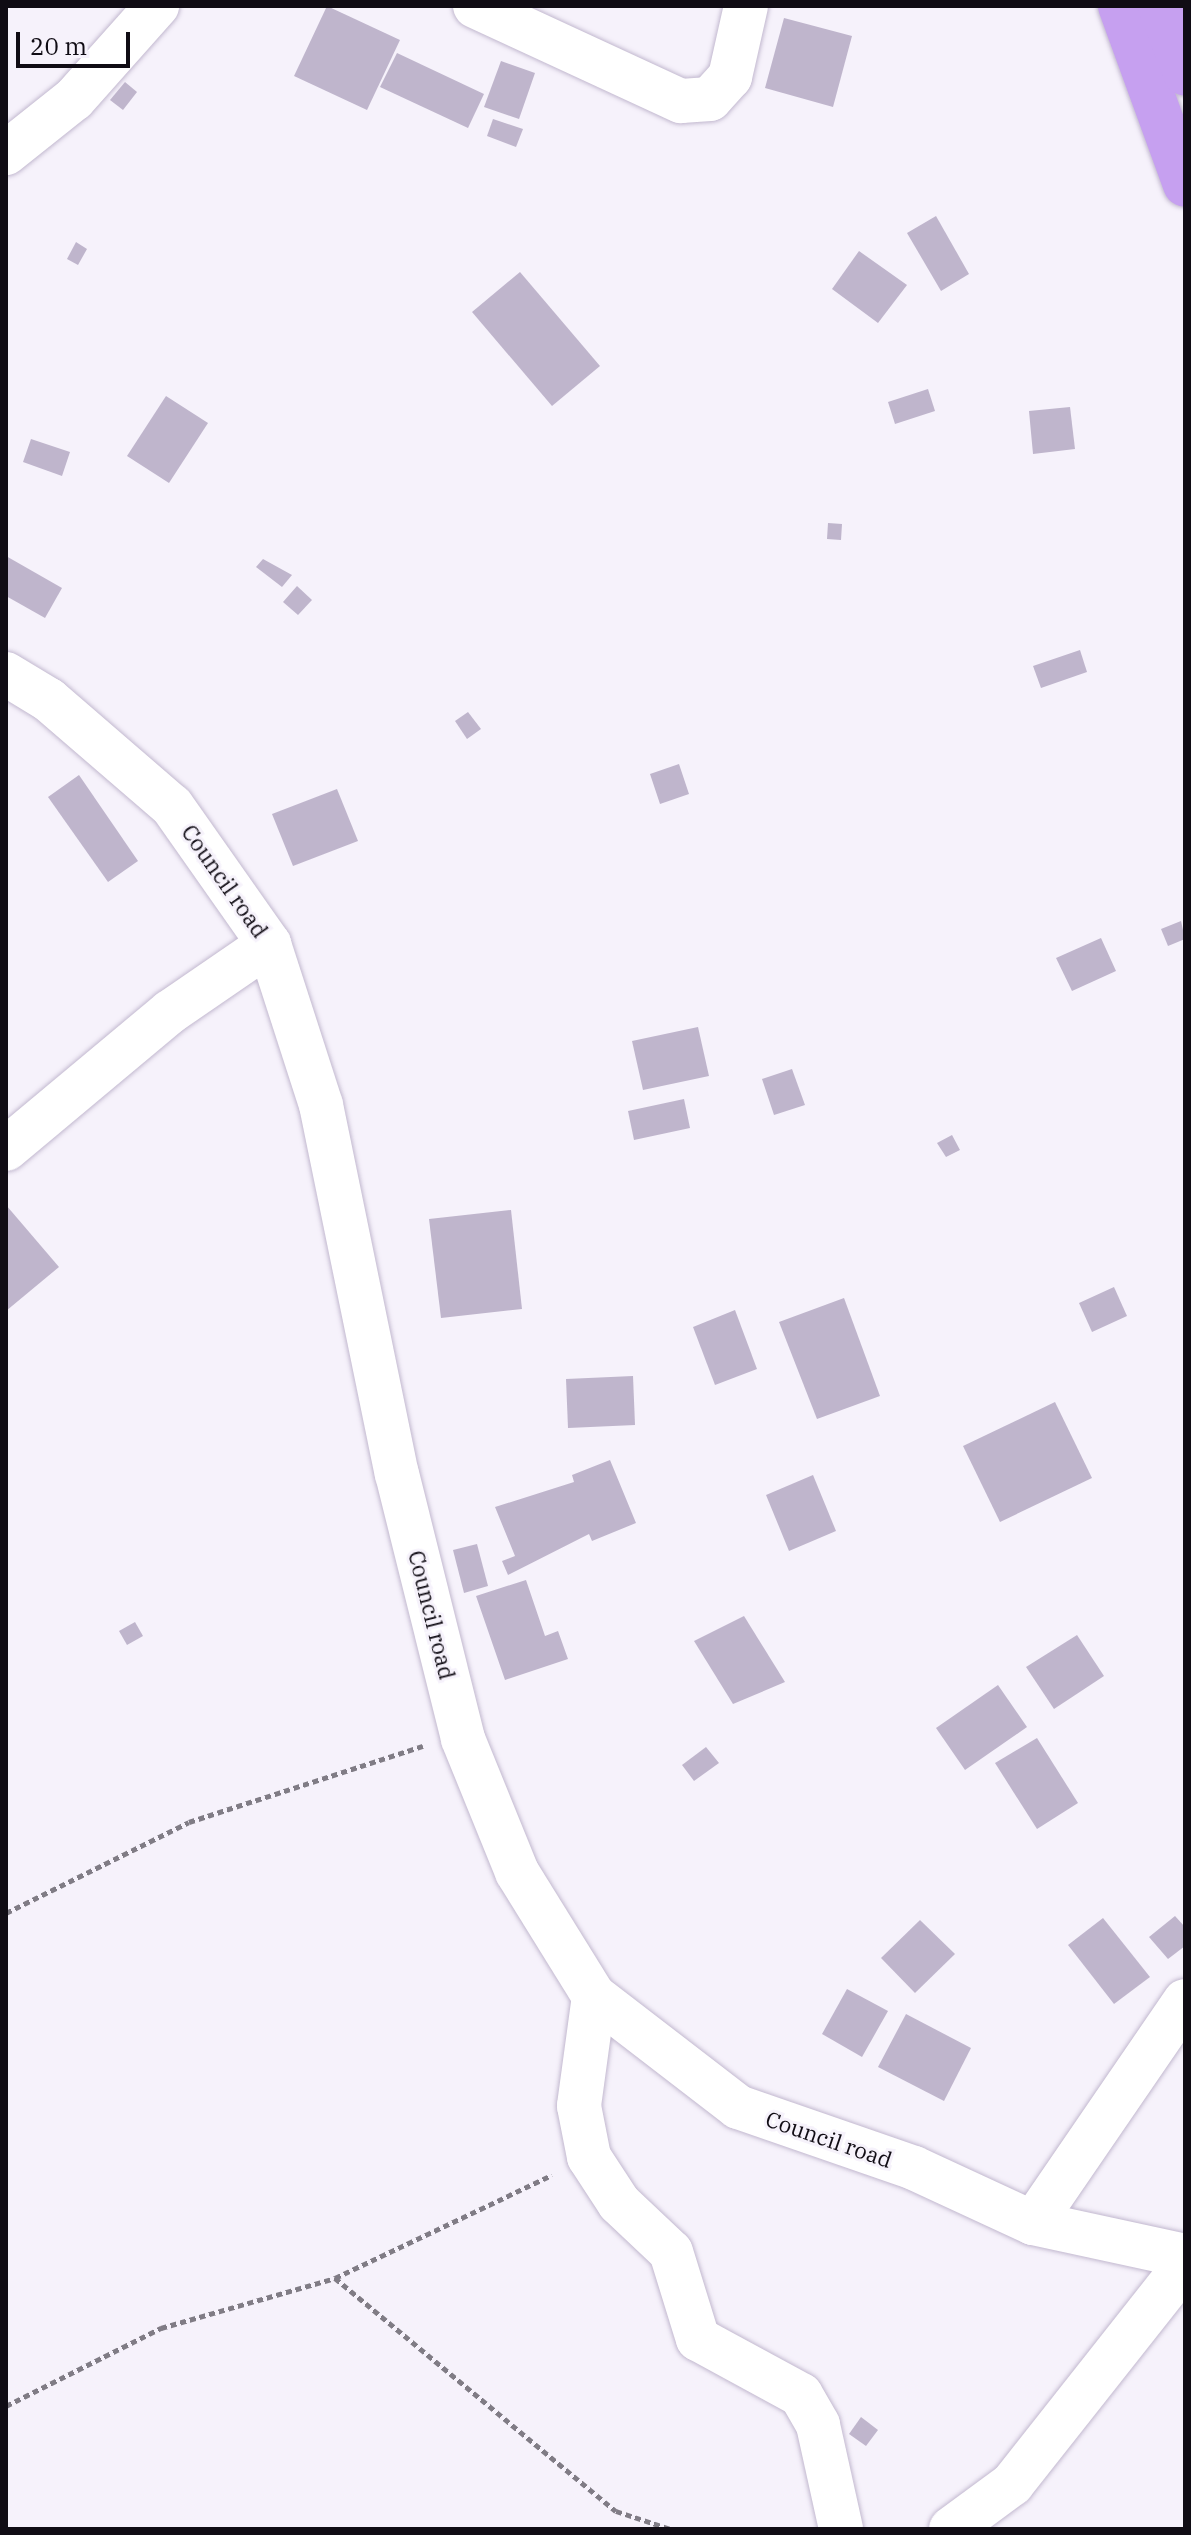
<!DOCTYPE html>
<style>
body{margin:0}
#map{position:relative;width:1191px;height:2535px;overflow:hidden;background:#f6f2fb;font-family:"IBM Plex Serif",serif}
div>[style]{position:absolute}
.building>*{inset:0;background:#bfb5cc}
.path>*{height:5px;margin-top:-2.5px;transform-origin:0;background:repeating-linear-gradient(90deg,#807c85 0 6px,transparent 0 10px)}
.roads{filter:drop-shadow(0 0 2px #c2b8cf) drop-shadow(0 0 2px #c2b8cf)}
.street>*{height:44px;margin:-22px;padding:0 22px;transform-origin:22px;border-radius:22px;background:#fff}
.highway>*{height:44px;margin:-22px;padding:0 22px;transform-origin:22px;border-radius:22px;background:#c6a0f0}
span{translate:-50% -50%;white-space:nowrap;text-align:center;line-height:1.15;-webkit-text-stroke:6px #f6f2fb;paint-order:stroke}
.street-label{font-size:22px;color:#100c14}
.frame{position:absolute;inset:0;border:8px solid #100c14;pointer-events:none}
.scale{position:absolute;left:16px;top:32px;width:114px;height:36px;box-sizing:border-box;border:4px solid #100c14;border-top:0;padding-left:10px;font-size:24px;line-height:28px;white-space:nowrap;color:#100c14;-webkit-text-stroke:6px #f6f2fb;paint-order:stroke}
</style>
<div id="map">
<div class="building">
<i style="clip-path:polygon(327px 6px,400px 40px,367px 110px,294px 76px)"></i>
<i style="clip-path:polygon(784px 18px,852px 36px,833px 107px,765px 88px)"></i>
<i style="clip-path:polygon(397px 53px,484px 94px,468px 128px,380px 87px)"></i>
<i style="clip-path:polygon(501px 61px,535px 73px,519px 119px,484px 107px)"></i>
<i style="clip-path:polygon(125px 82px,137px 92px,123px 110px,110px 100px)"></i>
<i style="clip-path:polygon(493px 119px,523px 129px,516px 147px,487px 136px)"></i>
<i style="clip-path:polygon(936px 216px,969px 274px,941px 291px,907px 233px)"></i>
<i style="clip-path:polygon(76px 242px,87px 249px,78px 265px,67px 259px)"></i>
<i style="clip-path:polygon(859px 251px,907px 285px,878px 323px,832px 289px)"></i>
<i style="clip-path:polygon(520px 272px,600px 366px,552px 406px,472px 312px)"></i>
<i style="clip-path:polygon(928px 389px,935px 411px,895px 424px,888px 402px)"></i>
<i style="clip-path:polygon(166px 396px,208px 423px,169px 483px,127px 456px)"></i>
<i style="clip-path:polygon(1070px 407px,1075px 449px,1033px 454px,1029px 411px)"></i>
<i style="clip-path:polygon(31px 439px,70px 452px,62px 476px,23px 462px)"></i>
<i style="clip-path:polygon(828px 523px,842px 524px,841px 540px,827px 539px)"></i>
<i style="clip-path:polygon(6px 556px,62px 588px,45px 618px,6px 596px)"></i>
<i style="clip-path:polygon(263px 559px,292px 575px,282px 587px,256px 567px)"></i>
<i style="clip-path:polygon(297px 586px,312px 600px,298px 615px,283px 602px)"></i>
<i style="clip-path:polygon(1080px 650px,1087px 672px,1041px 688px,1033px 666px)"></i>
<i style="clip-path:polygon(468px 712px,481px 729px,467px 739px,455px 721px)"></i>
<i style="clip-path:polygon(679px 764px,689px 794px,660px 804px,650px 774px)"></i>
<i style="clip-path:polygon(79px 775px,138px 861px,108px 882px,48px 797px)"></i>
<i style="clip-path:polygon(337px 789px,358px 841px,293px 866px,272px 814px)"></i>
<i style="clip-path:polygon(1181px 921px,1185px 939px,1168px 946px,1161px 929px)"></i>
<i style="clip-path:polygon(1101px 938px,1116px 971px,1072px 991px,1056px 958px)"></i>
<i style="clip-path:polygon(698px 1027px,709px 1076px,643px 1090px,632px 1041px)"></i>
<i style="clip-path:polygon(792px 1069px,805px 1105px,774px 1115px,762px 1079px)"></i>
<i style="clip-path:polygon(684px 1099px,690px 1128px,634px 1140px,628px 1111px)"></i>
<i style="clip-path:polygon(952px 1135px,960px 1150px,946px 1157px,937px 1143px)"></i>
<i style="clip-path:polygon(6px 1205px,59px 1267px,6px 1311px)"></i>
<i style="clip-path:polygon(511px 1210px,522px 1309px,441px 1318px,429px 1219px)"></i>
<i style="clip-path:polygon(1114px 1287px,1127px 1316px,1092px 1332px,1079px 1303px)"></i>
<i style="clip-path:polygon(844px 1298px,880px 1396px,817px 1419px,779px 1322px)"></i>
<i style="clip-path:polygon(735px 1310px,757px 1369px,715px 1385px,693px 1327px)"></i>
<i style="clip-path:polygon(633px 1376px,635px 1425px,568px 1428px,566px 1379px)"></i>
<i style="clip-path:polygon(1055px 1402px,1092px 1478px,1000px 1522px,963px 1446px)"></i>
<i style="clip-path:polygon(610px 1460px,636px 1523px,592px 1541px,589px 1534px,508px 1575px,502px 1561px,515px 1556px,495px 1507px,574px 1482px,572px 1475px)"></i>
<i style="clip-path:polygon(813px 1475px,836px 1531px,789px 1551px,766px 1495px)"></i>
<i style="clip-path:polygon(477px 1544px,488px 1586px,464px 1593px,453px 1550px)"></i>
<i style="clip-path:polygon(526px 1580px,545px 1636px,558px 1631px,568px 1659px,505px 1680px,476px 1596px)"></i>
<i style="clip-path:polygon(744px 1616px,785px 1682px,733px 1704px,694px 1641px)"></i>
<i style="clip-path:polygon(135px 1622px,143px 1636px,127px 1645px,119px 1631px)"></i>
<i style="clip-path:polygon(1077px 1635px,1104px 1676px,1054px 1709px,1026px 1667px)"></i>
<i style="clip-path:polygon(998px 1685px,1027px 1727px,965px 1770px,936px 1728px)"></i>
<i style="clip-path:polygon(1037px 1738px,1078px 1803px,1037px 1829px,995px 1763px)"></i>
<i style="clip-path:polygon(706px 1747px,719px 1763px,694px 1781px,682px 1765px)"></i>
<i style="clip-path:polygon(1175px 1916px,1185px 1927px,1185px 1946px,1168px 1959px,1149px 1937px)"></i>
<i style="clip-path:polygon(1103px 1918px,1150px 1977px,1114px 2004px,1068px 1945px)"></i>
<i style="clip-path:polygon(920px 1920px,955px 1954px,915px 1993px,881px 1958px)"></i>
<i style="clip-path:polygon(847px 1989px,888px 2011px,862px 2057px,822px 2034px)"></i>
<i style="clip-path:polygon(906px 2014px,971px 2048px,944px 2101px,878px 2067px)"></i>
<i style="clip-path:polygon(861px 2417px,878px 2430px,866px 2446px,849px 2434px)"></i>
</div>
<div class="path">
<i style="left:6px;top:1913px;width:204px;rotate:-26.4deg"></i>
<i style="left:189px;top:1822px;width:246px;rotate:-18deg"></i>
<i style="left:335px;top:2278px;width:365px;rotate:39.7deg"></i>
<i style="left:616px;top:2511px;width:57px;rotate:18.4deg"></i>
<i style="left:6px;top:2406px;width:174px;rotate:-26.7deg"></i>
<i style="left:161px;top:2328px;width:181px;rotate:-16deg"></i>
<i style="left:335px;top:2278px;width:240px;rotate:-25.4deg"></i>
</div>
<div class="roads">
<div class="street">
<i style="left:475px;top:6px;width:227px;rotate:24.8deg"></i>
<i style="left:681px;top:101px;width:29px;rotate:-4deg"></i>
<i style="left:710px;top:99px;width:30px;rotate:-48deg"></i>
<i style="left:730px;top:77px;width:73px;rotate:-77.3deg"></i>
<i style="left:6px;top:153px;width:87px;rotate:-38.5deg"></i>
<i style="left:74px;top:99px;width:125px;rotate:-48.3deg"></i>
<i style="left:6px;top:674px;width:50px;rotate:31.2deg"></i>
<i style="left:49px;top:700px;width:162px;rotate:40.8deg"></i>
<i style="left:172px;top:806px;width:169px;rotate:54.9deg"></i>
<i style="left:269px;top:944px;width:169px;rotate:72.1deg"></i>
<i style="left:321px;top:1105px;width:377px;rotate:78.4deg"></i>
<i style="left:397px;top:1474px;width:273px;rotate:76deg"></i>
<i style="left:463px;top:1739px;width:144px;rotate:67.9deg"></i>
<i style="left:517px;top:1872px;width:146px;rotate:58.2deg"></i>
<i style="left:594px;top:1996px;width:182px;rotate:37.6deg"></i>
<i style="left:738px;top:2107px;width:186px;rotate:19.1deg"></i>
<i style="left:914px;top:2168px;width:131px;rotate:24.8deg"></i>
<i style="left:1033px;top:2223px;width:156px;rotate:12.2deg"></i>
<i style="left:6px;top:1149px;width:214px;rotate:-39.9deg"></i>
<i style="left:170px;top:1012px;width:120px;rotate:-34.5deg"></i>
<i style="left:594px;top:1996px;width:111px;rotate:97.8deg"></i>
<i style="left:579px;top:2106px;width:52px;rotate:78.9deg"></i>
<i style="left:589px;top:2157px;width:55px;rotate:56.9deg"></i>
<i style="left:619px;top:2203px;width:71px;rotate:43.3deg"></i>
<i style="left:671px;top:2252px;width:91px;rotate:72.8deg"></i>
<i style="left:698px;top:2339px;width:117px;rotate:28.5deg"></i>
<i style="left:801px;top:2395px;width:34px;rotate:60deg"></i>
<i style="left:818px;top:2425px;width:107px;rotate:77.5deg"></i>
<i style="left:1033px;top:2223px;width:269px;rotate:-55.6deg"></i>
<i style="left:951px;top:2529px;width:76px;rotate:-36.4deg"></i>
<i style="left:1012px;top:2484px;width:279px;rotate:-51.7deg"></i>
</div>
<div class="highway">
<i style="left:1120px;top:6px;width:190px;rotate:70deg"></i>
<i style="left:1160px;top:6px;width:72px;rotate:69.5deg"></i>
</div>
</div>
<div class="street-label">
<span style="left:225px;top:881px;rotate:55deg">Council road</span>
<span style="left:432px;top:1615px;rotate:76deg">Council road</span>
<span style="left:829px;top:2139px;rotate:19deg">Council road</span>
</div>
<div class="frame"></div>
<div class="scale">20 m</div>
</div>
